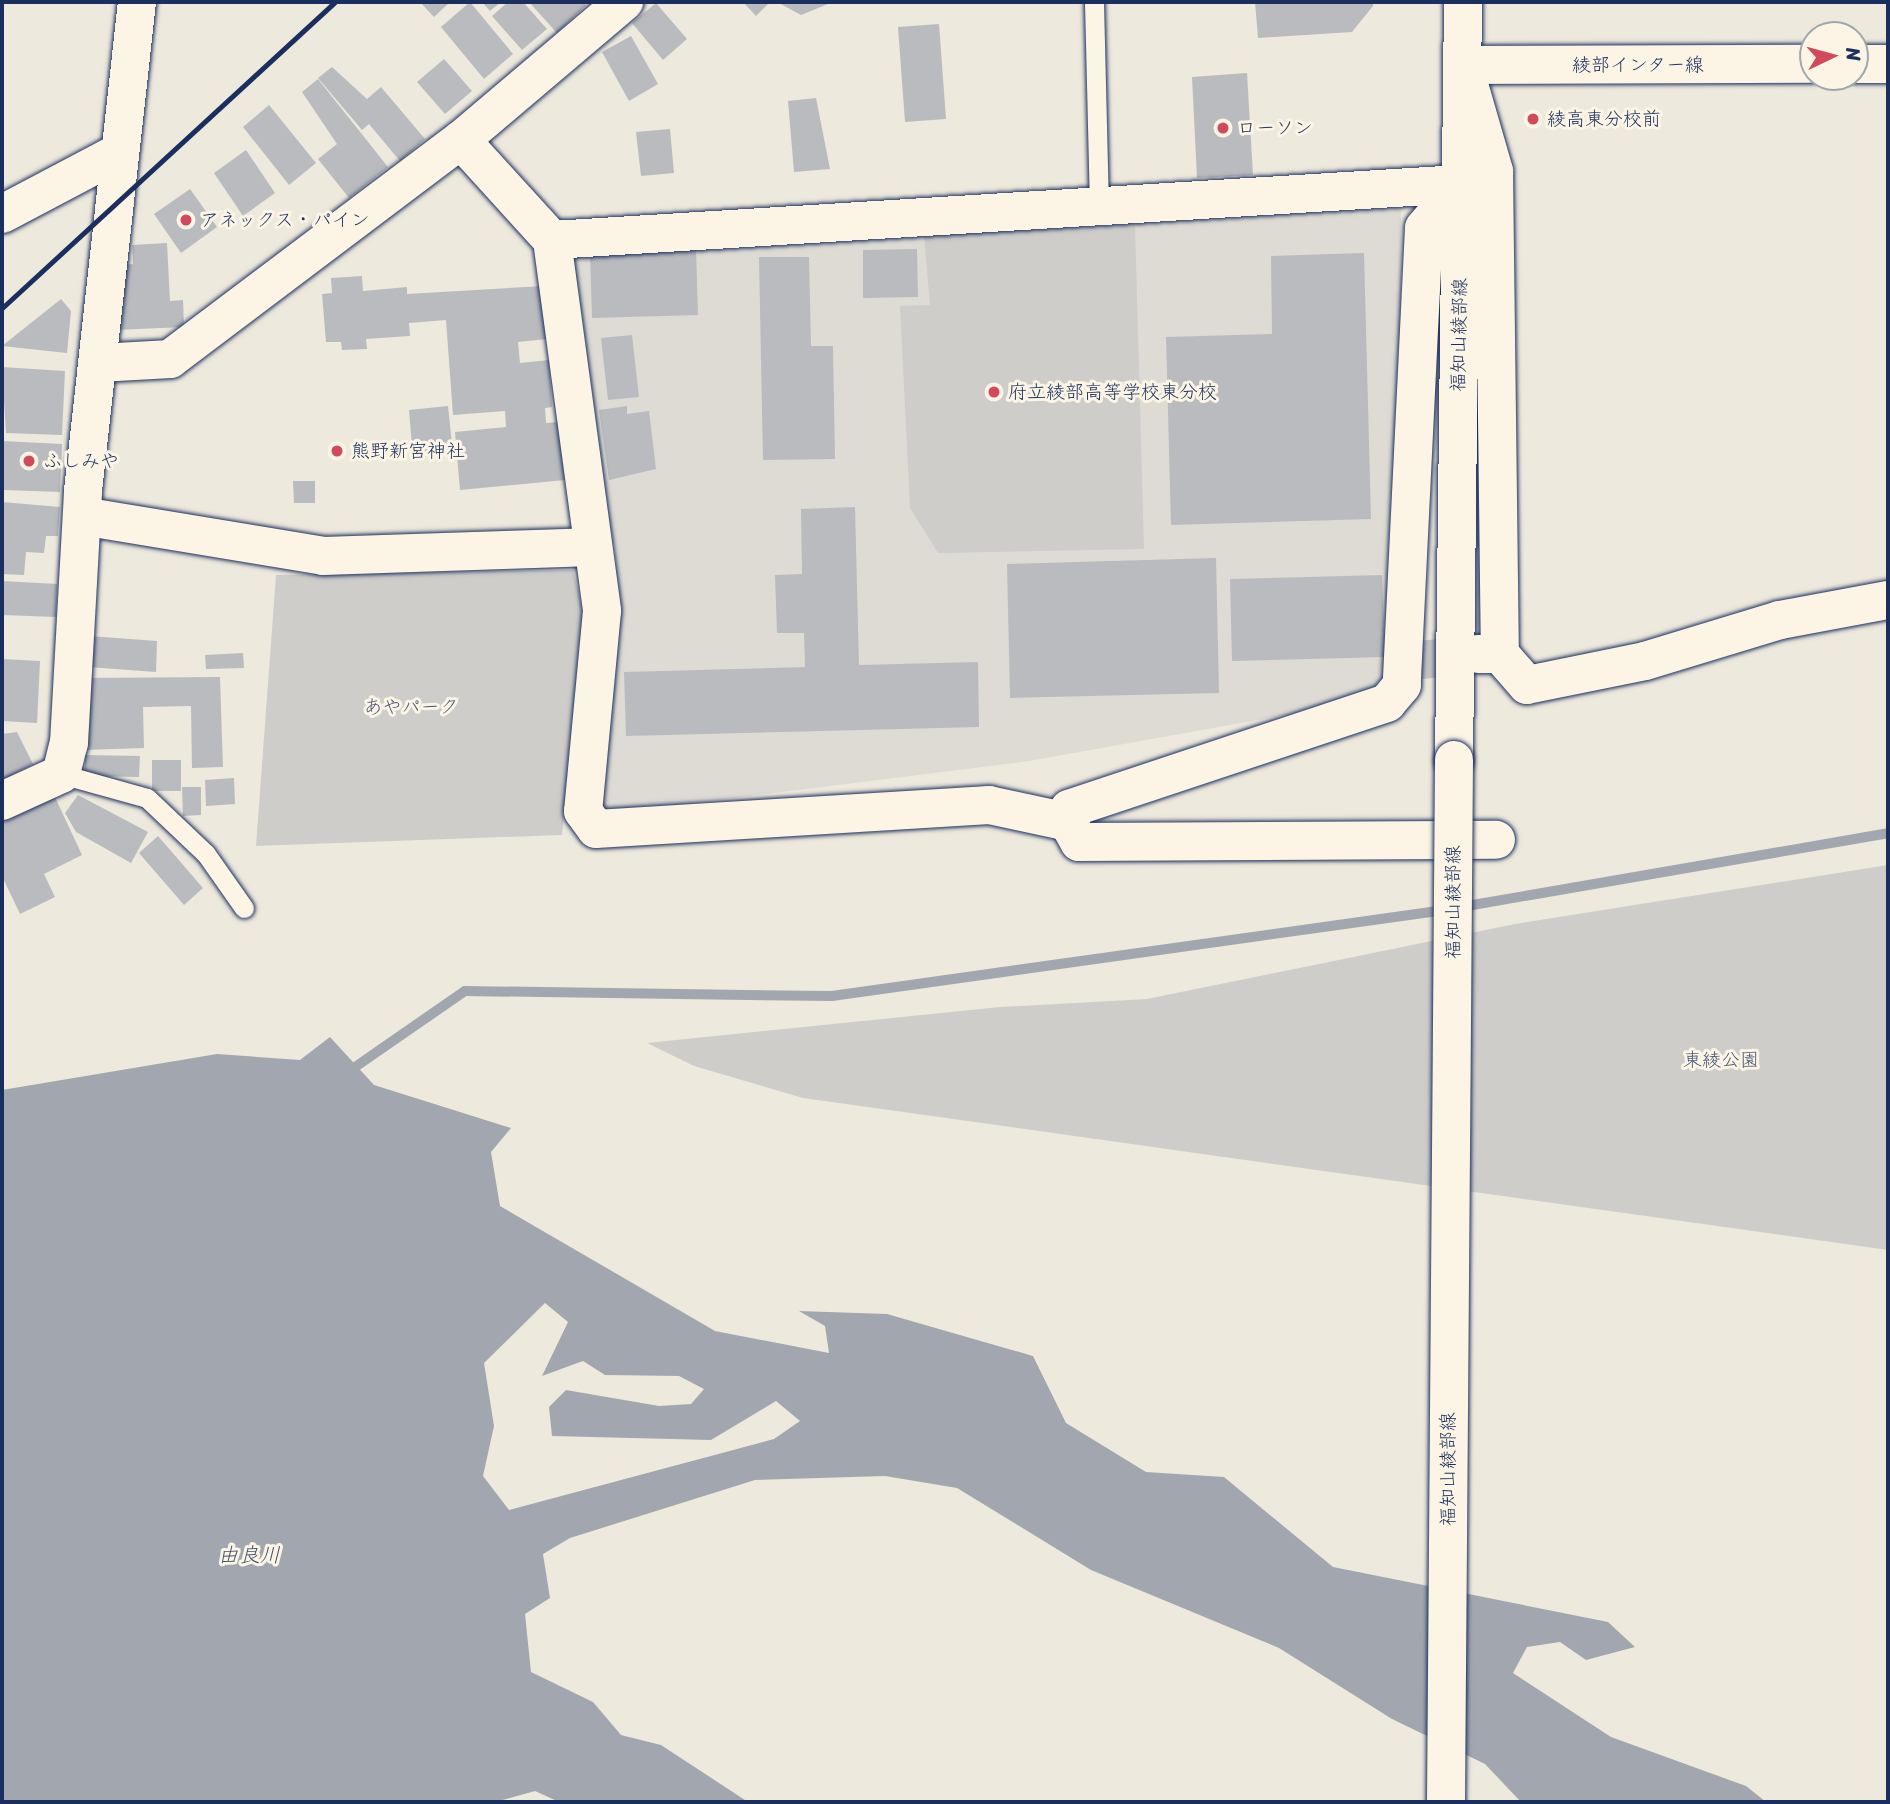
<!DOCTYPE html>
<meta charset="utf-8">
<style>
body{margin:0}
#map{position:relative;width:1890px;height:1804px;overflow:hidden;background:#eee9dd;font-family:Sriracha,"Klee One",sans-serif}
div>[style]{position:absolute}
.built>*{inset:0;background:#dedbd4}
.green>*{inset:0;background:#cfcdca}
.water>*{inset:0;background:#a2a7af}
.stream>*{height:10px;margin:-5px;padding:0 5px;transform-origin:5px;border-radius:5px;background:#a2a7af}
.building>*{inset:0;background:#babbbe}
.minor-tunnel>*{height:38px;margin-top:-19px;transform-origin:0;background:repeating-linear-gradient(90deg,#c4c4c4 0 38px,transparent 0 57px)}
.roads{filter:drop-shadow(0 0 2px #1b2f5e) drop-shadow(0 0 2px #1b2f5e)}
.service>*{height:19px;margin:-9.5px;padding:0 9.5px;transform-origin:9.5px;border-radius:9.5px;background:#fcf5e5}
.minor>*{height:38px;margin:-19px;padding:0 19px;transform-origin:19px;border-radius:19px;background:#fcf5e5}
.tertiary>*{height:38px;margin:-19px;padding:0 19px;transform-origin:19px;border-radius:19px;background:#fcf5e5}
.primary>*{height:38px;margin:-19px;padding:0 19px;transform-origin:19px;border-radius:19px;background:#fcf5e5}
.rail>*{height:5px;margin:-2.5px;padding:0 2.5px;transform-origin:2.5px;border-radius:2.5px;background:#1b2f5e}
.bridges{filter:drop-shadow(0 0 2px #1b2f5e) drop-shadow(0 0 2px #1b2f5e)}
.primary-bridge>*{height:38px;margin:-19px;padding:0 19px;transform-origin:19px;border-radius:19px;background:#fcf5e5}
.dots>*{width:19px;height:19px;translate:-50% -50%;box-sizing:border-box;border:4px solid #fcf5e5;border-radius:50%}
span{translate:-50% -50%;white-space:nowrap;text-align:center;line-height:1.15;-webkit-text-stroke:6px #fcf5e5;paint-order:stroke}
.street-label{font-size:19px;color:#1b2f5e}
.poi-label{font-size:19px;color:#1b2f5e}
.left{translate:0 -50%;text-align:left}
.park-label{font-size:19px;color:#485679}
.water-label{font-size:21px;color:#445376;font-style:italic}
.frame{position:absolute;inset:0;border:4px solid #1b2f5e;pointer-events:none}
.north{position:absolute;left:1799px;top:21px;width:70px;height:70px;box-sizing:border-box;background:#fcf5e5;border:2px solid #a2a6af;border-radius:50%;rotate:85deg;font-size:19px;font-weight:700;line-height:28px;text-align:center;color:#1b2f5e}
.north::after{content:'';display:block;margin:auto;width:24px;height:32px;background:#d1495b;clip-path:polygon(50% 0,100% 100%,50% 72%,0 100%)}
</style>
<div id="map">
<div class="built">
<i style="clip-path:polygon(1379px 201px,1401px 210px,1400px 547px,1394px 663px,1372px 693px,1348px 704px,1029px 761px,615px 813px,601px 806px,608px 585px,617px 570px,615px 546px,603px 525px,574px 258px,586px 243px)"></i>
</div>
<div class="green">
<i style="clip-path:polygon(1135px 224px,1144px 549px,938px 553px,910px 508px,900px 306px,930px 305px,924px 235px)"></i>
<i style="clip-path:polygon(573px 570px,584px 616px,562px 835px,256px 846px,276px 575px)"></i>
<i style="clip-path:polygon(1888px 865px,1888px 1250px,803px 1098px,694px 1066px,647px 1043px,1000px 1007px,1147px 999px,1515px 924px)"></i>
</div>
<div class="water">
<i style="clip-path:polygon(evenodd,330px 1037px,374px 1085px,511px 1128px,491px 1152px,500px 1206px,715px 1331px,829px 1353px,825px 1326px,799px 1311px,887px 1314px,1033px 1356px,1066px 1423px,1146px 1472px,1224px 1477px,1333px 1567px,1608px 1622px,1635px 1647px,1586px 1660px,1560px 1642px,1527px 1647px,1513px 1673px,1611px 1737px,1746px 1786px,1766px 1802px,1521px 1802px,1485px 1764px,1392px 1719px,1279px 1648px,1091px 1570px,957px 1488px,885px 1476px,755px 1480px,570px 1538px,543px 1554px,550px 1598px,525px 1614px,531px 1672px,593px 1702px,621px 1735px,661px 1745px,748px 1802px,559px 1802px,535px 1791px,495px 1802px,2px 1802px,2px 1090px,217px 1054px,300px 1060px,330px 1037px,545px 1303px,568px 1322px,542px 1376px,583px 1361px,605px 1375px,679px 1376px,704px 1389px,691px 1404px,659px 1406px,566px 1390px,549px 1407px,552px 1436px,711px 1440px,776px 1401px,800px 1421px,774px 1439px,509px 1510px,483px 1476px,494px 1426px,484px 1363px,545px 1303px)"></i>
</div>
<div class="stream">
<i style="left:1461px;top:907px;width:433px;rotate:-9.8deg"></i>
<i style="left:345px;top:1074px;width:146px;rotate:-34.7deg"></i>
<i style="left:465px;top:991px;width:367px;rotate:0.8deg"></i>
<i style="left:832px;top:996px;width:619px;rotate:-7.99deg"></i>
</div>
<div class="building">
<i style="clip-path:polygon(420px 2px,450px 2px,434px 17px)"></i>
<i style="clip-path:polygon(470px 2px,513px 54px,484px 79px,441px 27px)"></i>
<i style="clip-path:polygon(482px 2px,501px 2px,490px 11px)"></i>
<i style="clip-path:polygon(508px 2px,523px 2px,547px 29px,522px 50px,492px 16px)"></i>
<i style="clip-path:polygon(529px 2px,583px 2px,586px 5px,557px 33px)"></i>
<i style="clip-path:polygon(743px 2px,770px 2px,756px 16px)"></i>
<i style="clip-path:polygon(777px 2px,833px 2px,801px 15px)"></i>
<i style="clip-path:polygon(1255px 2px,1373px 2px,1373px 6px,1352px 32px,1258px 38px)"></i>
<i style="clip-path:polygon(656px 3px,687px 39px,663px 60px,632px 23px)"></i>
<i style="clip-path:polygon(939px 24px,946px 119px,905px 122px,898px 27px)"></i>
<i style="clip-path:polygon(631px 36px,658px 84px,629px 101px,602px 52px)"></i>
<i style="clip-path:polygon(444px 59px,472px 91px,445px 114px,417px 82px)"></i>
<i style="clip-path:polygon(332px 67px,367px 99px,381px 87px,425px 139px,400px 161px,369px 124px,362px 130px,318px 78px)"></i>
<i style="clip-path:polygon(1247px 73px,1253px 175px,1197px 178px,1192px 77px)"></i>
<i style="clip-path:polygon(318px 79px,388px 167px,349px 198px,318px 159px,337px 144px,302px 92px)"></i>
<i style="clip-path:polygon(816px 98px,830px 169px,794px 172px,788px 101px)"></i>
<i style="clip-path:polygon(269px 105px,316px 163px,289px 185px,243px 127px)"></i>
<i style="clip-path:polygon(670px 129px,674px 173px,641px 176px,636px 132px)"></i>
<i style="clip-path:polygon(246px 150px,275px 193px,243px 216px,214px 173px)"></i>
<i style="clip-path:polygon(190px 189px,217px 227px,181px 253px,154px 214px)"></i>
<i style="clip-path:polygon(167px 243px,170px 301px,183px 300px,184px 327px,115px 330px,113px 301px,124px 300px,122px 265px,133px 264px,132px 245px)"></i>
<i style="clip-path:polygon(917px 249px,918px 297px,863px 298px,863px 250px)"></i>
<i style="clip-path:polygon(696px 250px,698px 315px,592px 318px,590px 254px)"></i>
<i style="clip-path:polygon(1364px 253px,1371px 519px,1171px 525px,1166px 337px,1272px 334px,1271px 256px)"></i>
<i style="clip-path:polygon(759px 257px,809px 257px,811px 346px,833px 346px,835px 459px,763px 460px)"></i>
<i style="clip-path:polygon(362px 276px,363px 291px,407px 287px,407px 294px,543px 286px,547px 339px,518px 342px,520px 363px,549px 360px,552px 407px,545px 408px,546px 423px,560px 422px,565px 480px,460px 490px,455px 432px,506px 427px,505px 411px,453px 415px,446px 320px,409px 323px,410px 336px,366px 339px,367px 349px,342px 350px,341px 342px,326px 342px,322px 294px,332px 293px,331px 278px)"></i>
<i style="clip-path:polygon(61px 299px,71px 311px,67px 353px,2px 346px)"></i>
<i style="clip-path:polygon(632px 335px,639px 397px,608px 400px,601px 338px)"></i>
<i style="clip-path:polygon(2px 367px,65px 371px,62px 435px,6px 433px)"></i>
<i style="clip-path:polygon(448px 406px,453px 454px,413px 458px,409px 410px)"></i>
<i style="clip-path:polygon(627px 406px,627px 414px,649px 411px,656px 469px,609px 480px,599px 410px)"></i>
<i style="clip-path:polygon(2px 441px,62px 444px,60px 492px,4px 490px)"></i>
<i style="clip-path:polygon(293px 481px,315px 481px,315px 503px,294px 503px)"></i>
<i style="clip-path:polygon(2px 502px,60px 507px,58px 536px,46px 536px,44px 553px,26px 552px,24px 575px,2px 574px)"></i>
<i style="clip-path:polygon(855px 507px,859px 665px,978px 662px,979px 727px,626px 736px,624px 672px,805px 667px,804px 633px,777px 633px,775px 575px,802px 574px,801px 509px)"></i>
<i style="clip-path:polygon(1216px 558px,1219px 693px,1010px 698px,1007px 564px)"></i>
<i style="clip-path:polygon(1382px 575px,1385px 657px,1232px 661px,1230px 579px)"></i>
<i style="clip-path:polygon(2px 581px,57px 584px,56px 617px,2px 615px)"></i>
<i style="clip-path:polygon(89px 636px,157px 641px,156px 672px,88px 667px)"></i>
<i style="clip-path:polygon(243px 653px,244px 668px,206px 669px,205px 655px)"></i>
<i style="clip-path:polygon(2px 659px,40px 661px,37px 723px,2px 721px)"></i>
<i style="clip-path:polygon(220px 677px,223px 767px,192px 768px,191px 706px,143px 707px,144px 748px,84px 750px,82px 678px)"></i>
<i style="clip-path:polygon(17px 732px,33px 764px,2px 781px,2px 734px)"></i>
<i style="clip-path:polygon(85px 755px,140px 756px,139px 777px,85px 776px)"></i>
<i style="clip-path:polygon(152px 760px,181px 760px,181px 791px,152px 791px)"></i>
<i style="clip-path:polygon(234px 778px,235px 804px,206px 806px,205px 780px)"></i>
<i style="clip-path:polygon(182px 787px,201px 787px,201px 815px,183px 816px)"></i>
<i style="clip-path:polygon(54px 795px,82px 855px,44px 874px,55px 897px,20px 914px,2px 876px,2px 820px)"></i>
<i style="clip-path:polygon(78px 795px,148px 832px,131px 863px,76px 832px,65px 813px)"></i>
<i style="clip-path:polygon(158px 836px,203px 888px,184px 905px,139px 853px)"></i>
</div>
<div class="minor-tunnel">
<i style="left:1420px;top:660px;width:58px;rotate:-5.9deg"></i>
</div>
<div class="roads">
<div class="service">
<i style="left:1094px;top:2px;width:202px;rotate:88.6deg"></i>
<i style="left:61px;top:774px;width:89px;rotate:15.6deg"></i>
<i style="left:147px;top:798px;width:81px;rotate:43.5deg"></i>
<i style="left:206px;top:854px;width:66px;rotate:54.9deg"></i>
</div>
<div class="minor">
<i style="left:1466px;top:74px;width:101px;rotate:73.9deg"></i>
<i style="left:1494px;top:171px;width:483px;rotate:89.3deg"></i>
<i style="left:1500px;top:654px;width:22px;rotate:180deg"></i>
<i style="left:461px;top:140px;width:214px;rotate:-40.3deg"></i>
<i style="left:1461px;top:184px;width:57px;rotate:130.1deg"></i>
<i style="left:1424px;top:228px;width:458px;rotate:92.8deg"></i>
<i style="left:1402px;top:685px;width:23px;rotate:130deg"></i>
<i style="left:1387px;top:703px;width:335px;rotate:161.6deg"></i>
<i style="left:1069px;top:809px;width:13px;rotate:94deg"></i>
<i style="left:1068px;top:822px;width:23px;rotate:61deg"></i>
<i style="left:1079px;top:842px;width:417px;rotate:-0.3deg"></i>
<i style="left:2px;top:214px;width:129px;rotate:-27.8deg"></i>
<i style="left:552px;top:240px;width:911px;rotate:-3.53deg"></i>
<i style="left:99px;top:363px;width:71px;rotate:-3.2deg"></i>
<i style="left:170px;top:359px;width:364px;rotate:-37deg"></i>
<i style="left:461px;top:140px;width:135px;rotate:47.7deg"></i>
<i style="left:552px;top:240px;width:374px;rotate:82.3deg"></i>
<i style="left:602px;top:611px;width:201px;rotate:95.4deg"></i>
<i style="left:583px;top:811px;width:22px;rotate:54deg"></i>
<i style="left:596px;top:829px;width:394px;rotate:-3.5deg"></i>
<i style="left:989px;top:805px;width:81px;rotate:12.1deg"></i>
<i style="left:82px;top:516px;width:244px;rotate:9.4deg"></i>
<i style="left:323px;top:556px;width:269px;rotate:-1.9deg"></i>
<i style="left:1500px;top:654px;width:41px;rotate:48.9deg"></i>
<i style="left:1527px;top:685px;width:120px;rotate:-11.5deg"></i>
<i style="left:1645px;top:661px;width:141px;rotate:-16.9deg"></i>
<i style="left:1780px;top:620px;width:110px;rotate:-10.5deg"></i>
</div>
<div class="tertiary">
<i style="left:2px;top:801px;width:65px;rotate:-24.6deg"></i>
<i style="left:61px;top:774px;width:32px;rotate:-76deg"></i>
<i style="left:69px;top:743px;width:252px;rotate:-86.8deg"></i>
<i style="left:83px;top:491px;width:492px;rotate:-83.7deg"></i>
</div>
<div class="primary">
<i style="left:1855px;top:64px;width:33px"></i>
<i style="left:1464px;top:65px;width:349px;rotate:-0.2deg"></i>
<i style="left:1454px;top:760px;width:758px;rotate:-89.32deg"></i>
</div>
</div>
<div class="rail">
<i style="left:2px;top:308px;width:452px;rotate:-42.6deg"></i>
</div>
<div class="bridges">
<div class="primary-bridge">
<i style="left:1446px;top:1802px;width:1042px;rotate:-89.56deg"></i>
</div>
</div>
<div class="dots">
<i style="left:1533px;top:119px;background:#d1495b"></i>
<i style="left:1223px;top:128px;background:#d1495b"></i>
<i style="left:186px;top:220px;background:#d1495b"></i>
<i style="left:994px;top:392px;background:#d1495b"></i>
<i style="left:337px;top:451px;background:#d1495b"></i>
<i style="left:29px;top:461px;background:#d1495b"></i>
</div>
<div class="street-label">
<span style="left:1638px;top:65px">綾部インター線</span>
<span style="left:1459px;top:335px;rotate:-89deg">福知山綾部線</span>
<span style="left:1453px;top:902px;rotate:-90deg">福知山綾部線</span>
<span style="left:1448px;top:1469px;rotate:-90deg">福知山綾部線</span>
</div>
<div class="poi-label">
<span class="left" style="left:1547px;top:119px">綾高東分校前</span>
<span class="left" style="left:1237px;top:128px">ローソン</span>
<span class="left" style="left:200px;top:220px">アネックス・パイン</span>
<span class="left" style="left:1008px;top:392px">府立綾部高等学校東分校</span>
<span class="left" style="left:351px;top:451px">熊野新宮神社</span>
<span class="left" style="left:43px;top:461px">ふしみや</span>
</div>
<div class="park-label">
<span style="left:411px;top:707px">あやパーク</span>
<span style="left:1721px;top:1060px">東綾公園</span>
</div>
<div class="water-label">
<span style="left:249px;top:1555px">由良川</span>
</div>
<div class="frame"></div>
<div class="north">N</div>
</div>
